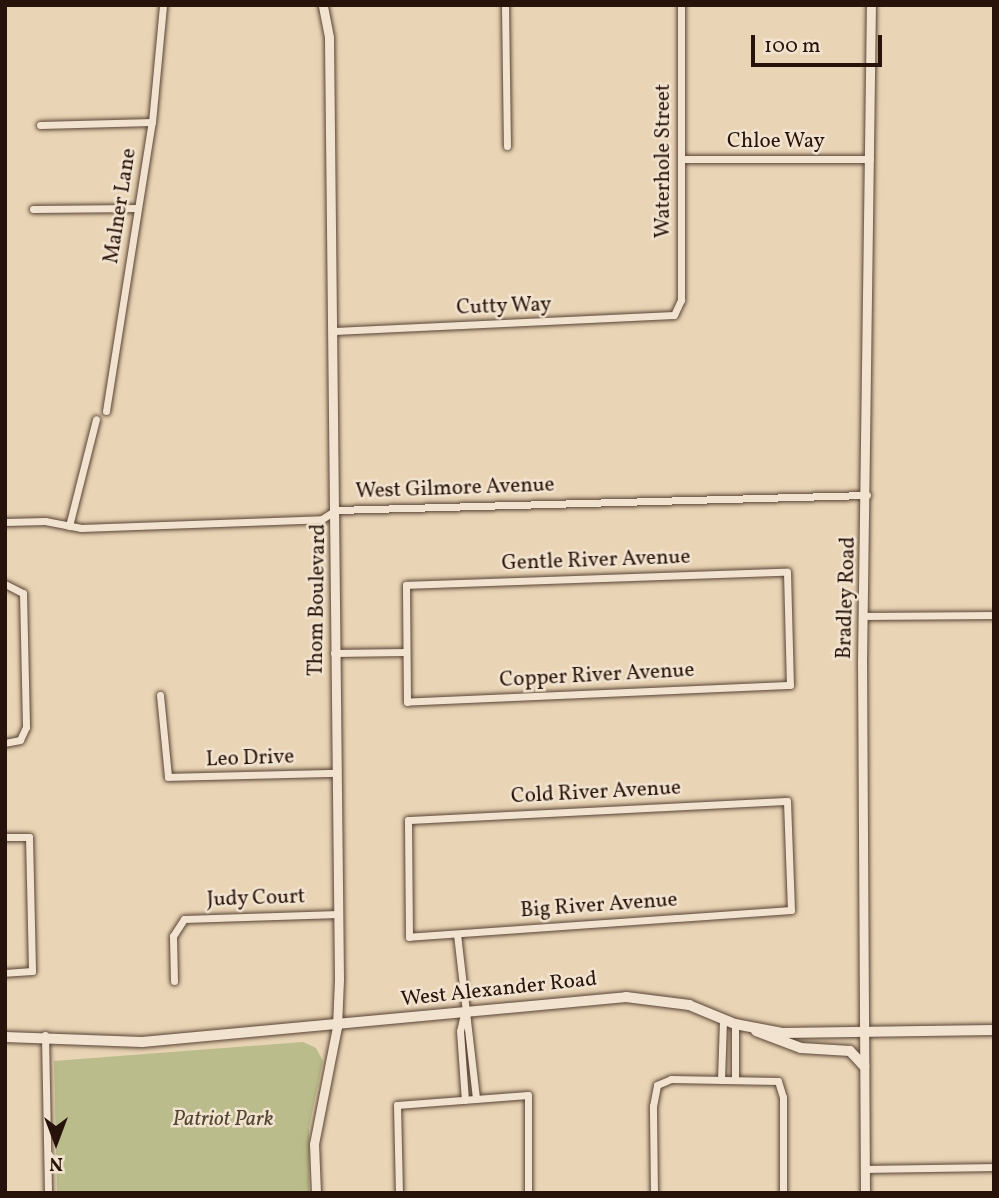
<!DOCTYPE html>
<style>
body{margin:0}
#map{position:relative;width:999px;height:1198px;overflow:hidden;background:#e9d4b5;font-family:Vollkorn,serif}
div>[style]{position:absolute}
.green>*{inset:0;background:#babc8b}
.roads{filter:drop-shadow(0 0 2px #584334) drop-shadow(0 0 2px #584334)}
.minor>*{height:7px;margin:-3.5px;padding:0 3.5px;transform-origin:3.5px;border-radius:3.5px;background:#f1e3cf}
.tertiary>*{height:9px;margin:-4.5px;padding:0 4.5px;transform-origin:4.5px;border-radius:4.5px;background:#f1e3cf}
.secondary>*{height:10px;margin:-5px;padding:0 5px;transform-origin:5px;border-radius:5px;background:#f1e3cf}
span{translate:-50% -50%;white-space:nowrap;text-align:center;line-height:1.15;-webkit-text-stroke:5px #f1e3cf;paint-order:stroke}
.street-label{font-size:21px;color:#271309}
.park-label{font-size:21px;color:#534630;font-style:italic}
.frame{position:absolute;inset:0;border:7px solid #271309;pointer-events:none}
.north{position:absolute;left:21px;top:1107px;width:70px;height:70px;-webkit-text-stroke:5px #f1e3cf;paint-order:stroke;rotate:180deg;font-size:19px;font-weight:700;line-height:28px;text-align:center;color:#271309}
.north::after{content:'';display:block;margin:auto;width:24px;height:32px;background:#271309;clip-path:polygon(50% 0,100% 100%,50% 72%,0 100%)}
.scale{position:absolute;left:751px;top:35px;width:131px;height:32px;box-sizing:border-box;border:4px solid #271309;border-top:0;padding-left:9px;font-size:21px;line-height:24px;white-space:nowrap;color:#271309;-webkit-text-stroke:5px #f1e3cf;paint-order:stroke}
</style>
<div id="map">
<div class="green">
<i style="clip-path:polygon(303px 1042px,316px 1048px,323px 1061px,309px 1128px,309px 1193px,57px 1193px,54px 1061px)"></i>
</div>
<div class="roads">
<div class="minor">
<i style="left:505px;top:5px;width:141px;rotate:89.2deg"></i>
<i style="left:40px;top:125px;width:112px;rotate:-1.5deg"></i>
<i style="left:681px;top:159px;width:189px"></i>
<i style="left:33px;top:209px;width:104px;rotate:-0.6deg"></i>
<i style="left:334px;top:331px;width:340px;rotate:-2.7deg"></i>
<i style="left:674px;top:315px;width:17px;rotate:-65deg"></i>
<i style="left:681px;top:300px;width:295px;rotate:-90deg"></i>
<i style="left:106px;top:411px;width:293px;rotate:-81deg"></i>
<i style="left:152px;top:122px;width:118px;rotate:-84.6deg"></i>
<i style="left:5px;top:522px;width:40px;rotate:-1.4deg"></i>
<i style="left:45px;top:521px;width:37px;rotate:11deg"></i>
<i style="left:81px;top:528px;width:241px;rotate:-2.1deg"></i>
<i style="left:322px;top:519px;width:17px;rotate:-33deg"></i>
<i style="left:336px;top:510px;width:531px;rotate:-1.62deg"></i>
<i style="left:69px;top:526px;width:110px;rotate:-75.8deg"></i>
<i style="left:787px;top:572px;width:113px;rotate:88.5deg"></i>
<i style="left:790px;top:685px;width:383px;rotate:177.5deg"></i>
<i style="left:407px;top:702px;width:117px;rotate:-90.5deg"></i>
<i style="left:406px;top:585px;width:381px;rotate:-2deg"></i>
<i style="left:5px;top:584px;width:20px;rotate:27deg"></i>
<i style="left:23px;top:593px;width:134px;rotate:88.7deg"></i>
<i style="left:26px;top:727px;width:14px;rotate:115deg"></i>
<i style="left:20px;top:740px;width:15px;rotate:169deg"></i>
<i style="left:865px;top:616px;width:129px;rotate:-0.4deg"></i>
<i style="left:334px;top:653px;width:72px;rotate:-0.8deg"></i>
<i style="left:160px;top:695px;width:82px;rotate:84.4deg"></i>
<i style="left:168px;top:777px;width:167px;rotate:-1.4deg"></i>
<i style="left:787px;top:801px;width:109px;rotate:87.9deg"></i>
<i style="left:791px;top:910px;width:383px;rotate:176deg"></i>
<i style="left:409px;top:937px;width:117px;rotate:-90.5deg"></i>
<i style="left:408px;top:820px;width:379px;rotate:-2.9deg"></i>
<i style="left:5px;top:837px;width:24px"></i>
<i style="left:29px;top:837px;width:134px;rotate:88.7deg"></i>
<i style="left:32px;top:971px;width:27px;rotate:176deg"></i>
<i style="left:457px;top:934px;width:166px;rotate:83.4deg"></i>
<i style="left:174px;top:981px;width:45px;rotate:-91.3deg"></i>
<i style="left:173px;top:936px;width:20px;rotate:-57deg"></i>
<i style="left:184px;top:919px;width:154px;rotate:-1.9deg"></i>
<i style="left:464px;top:1014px;width:17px;rotate:103deg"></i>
<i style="left:460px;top:1031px;width:69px;rotate:85.9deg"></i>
<i style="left:45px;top:1035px;width:158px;rotate:88.9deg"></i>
<i style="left:721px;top:1080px;width:61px;rotate:-88.1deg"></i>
<i style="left:735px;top:1080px;width:56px;rotate:-90deg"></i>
<i style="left:865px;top:1169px;width:129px;rotate:-0.9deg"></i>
<i style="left:399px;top:1193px;width:88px;rotate:-91.3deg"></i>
<i style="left:397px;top:1105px;width:131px;rotate:-4.4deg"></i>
<i style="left:528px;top:1095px;width:98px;rotate:90deg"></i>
<i style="left:654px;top:1193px;width:87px;rotate:-90.7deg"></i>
<i style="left:653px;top:1106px;width:21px;rotate:-79deg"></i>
<i style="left:657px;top:1085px;width:15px;rotate:-23deg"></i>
<i style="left:671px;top:1079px;width:107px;rotate:1.1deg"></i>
<i style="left:778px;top:1081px;width:17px;rotate:73deg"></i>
<i style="left:783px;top:1097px;width:96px;rotate:90deg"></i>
</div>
<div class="tertiary">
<i style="left:316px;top:1193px;width:49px;rotate:-92.3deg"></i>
<i style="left:314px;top:1144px;width:119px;rotate:-78.9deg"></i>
<i style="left:337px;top:1027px;width:48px;rotate:-87.6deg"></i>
<i style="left:339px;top:979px;width:942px;rotate:-90.61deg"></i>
<i style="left:329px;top:37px;width:33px;rotate:-101deg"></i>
<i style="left:865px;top:1193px;width:530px;rotate:-90.32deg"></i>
<i style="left:862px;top:663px;width:658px;rotate:-89.22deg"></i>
</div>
<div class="secondary">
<i style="left:756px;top:1031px;width:48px;rotate:20.7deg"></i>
<i style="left:801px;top:1048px;width:49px;rotate:3.5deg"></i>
<i style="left:850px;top:1051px;width:21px;rotate:47deg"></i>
<i style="left:5px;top:1037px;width:137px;rotate:2.1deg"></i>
<i style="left:142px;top:1042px;width:486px;rotate:-5.3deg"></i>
<i style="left:626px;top:997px;width:64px;rotate:7.2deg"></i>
<i style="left:689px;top:1005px;width:50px;rotate:22.4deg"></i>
<i style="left:735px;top:1024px;width:48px;rotate:10.8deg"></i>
<i style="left:782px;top:1033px;width:212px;rotate:-0.8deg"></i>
</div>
</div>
<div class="street-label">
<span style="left:776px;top:142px">Chloe Way</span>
<span style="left:664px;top:161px;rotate:-90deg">Waterhole Street</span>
<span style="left:121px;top:206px;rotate:-81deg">Malner Lane</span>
<span style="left:504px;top:307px;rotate:-2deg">Cutty Way</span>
<span style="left:455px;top:489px;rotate:-2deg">West Gilmore Avenue</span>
<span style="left:596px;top:561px;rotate:-2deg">Gentle River Avenue</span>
<span style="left:847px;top:598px;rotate:-88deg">Bradley Road</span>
<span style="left:318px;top:600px;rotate:-89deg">Thom Boulevard</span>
<span style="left:597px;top:676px;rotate:-3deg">Copper River Avenue</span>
<span style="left:250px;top:759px;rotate:-2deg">Leo Drive</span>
<span style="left:596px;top:793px;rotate:-3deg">Cold River Avenue</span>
<span style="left:256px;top:899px;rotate:-2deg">Judy Court</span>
<span style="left:599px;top:906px;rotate:-4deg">Big River Avenue</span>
<span style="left:499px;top:990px;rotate:-6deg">West Alexander Road</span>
</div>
<div class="park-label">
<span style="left:223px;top:1120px">Patriot Park</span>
</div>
<div class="frame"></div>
<div class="north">N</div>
<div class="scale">100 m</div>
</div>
